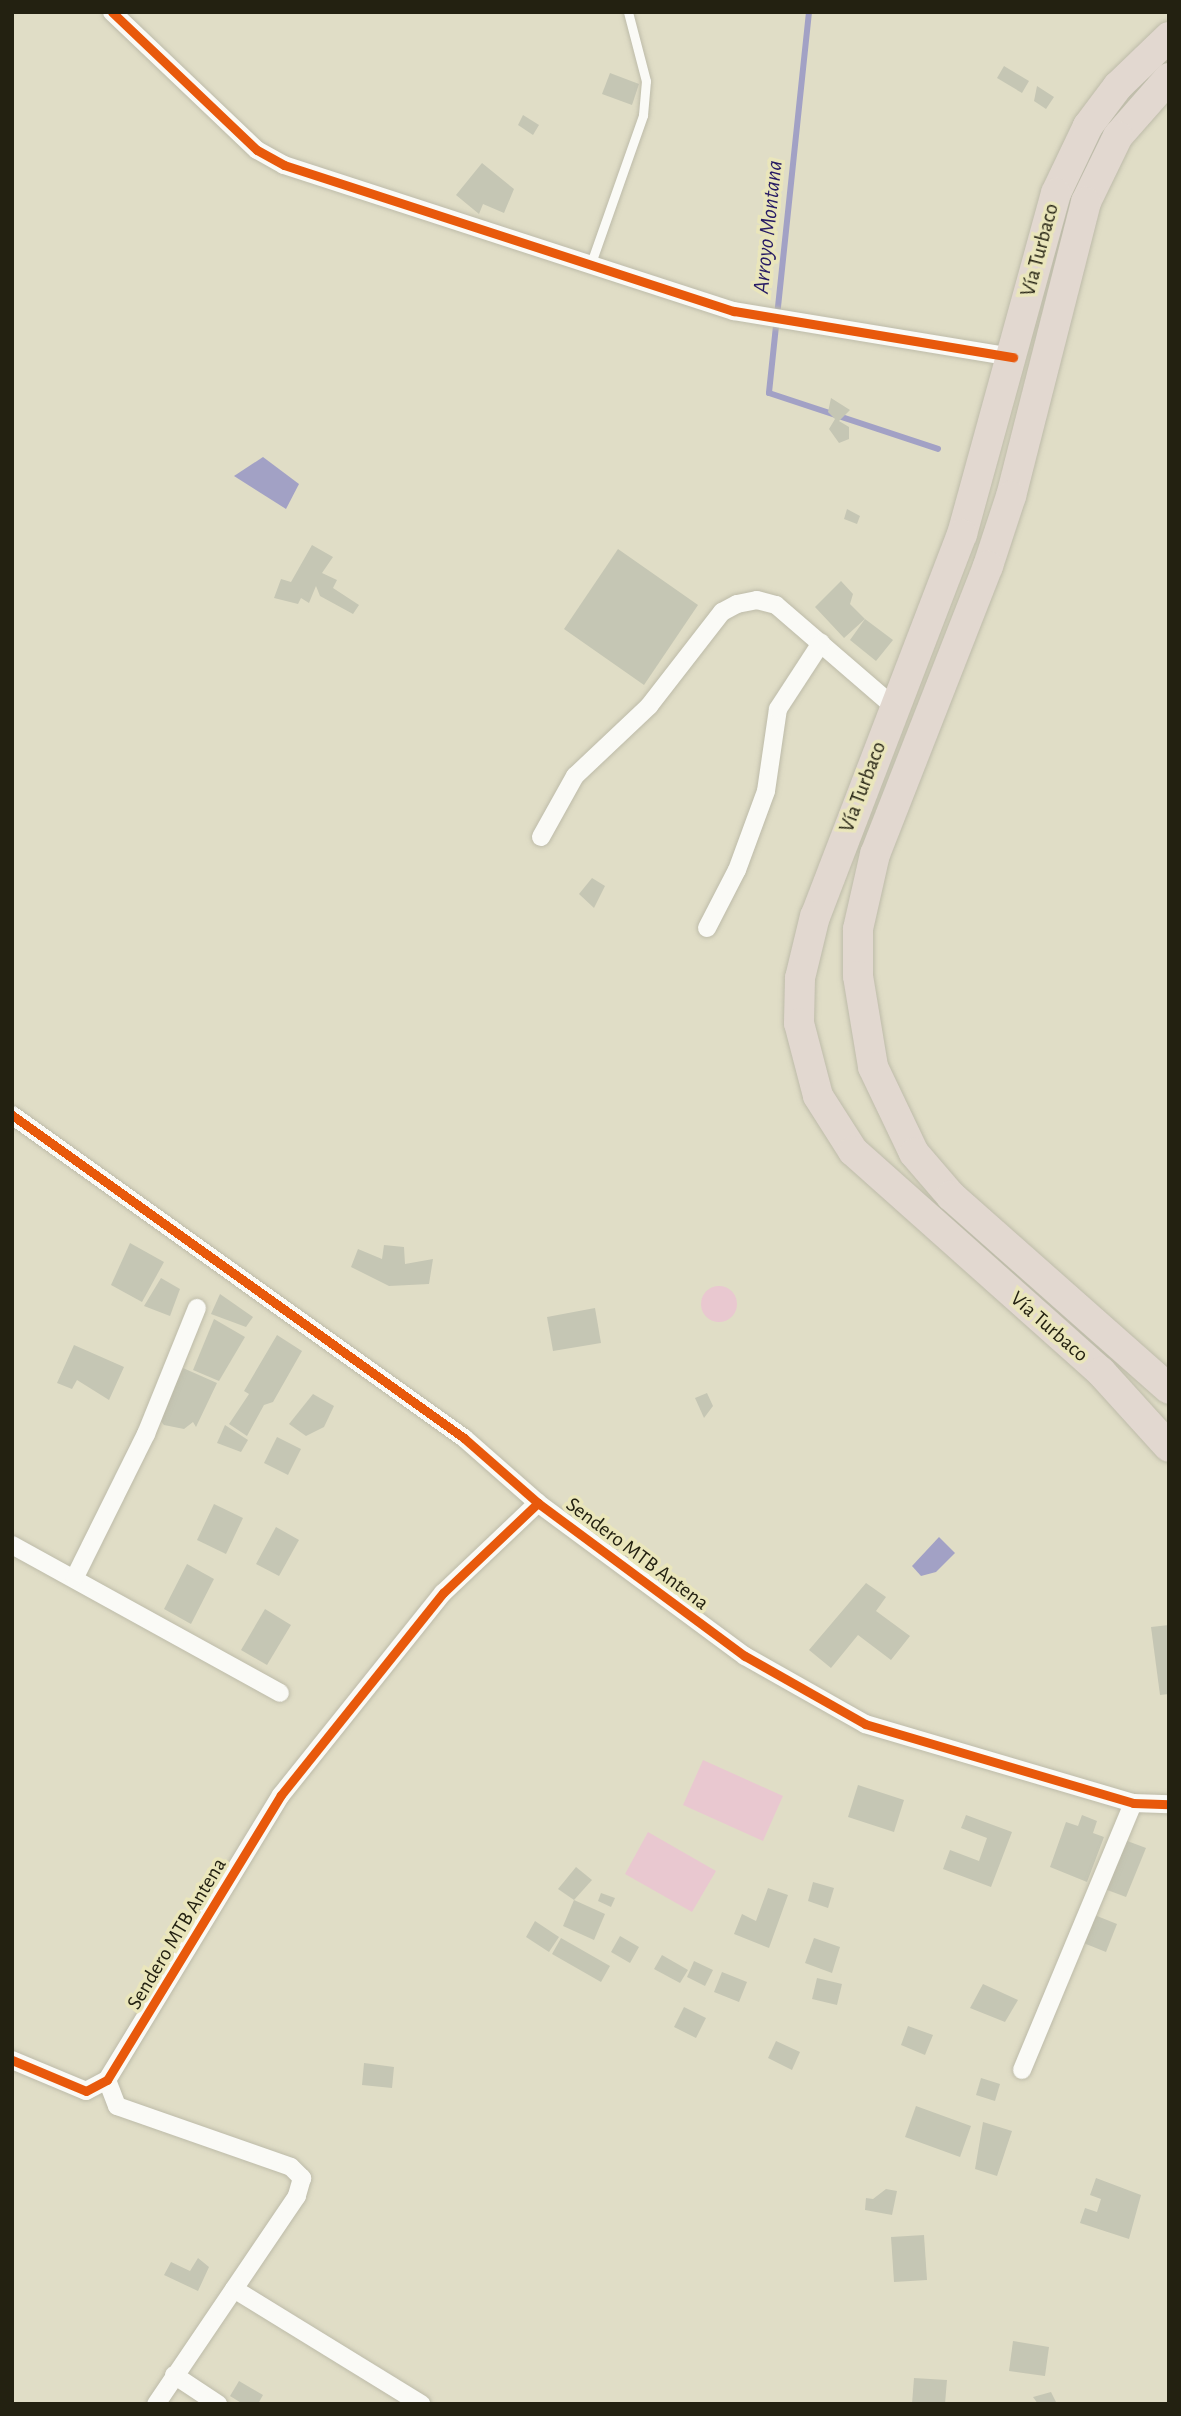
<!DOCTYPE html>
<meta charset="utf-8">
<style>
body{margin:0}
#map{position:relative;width:1181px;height:2416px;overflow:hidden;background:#e0ddc6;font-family:"Alegreya Sans",sans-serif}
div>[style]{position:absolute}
.green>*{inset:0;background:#e9c8d0}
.round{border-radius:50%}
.water>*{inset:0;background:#a2a1c5}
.stream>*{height:6px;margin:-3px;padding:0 3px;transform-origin:3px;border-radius:3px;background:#a2a1c5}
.building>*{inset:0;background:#c5c6b4}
.roads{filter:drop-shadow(0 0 2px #bdbba9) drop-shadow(0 0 2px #bdbba9)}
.service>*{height:9px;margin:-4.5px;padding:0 4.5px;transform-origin:4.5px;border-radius:4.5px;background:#fafaf6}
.minor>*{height:18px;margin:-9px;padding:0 9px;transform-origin:9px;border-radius:9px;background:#fafaf6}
.trunk>*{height:30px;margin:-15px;padding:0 15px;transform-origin:15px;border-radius:15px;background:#e2d8d0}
.cycleway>*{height:9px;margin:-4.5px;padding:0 4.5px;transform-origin:4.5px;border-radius:4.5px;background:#e8590c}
span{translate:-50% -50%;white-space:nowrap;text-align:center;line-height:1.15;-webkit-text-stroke:7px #eae6bb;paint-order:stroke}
.street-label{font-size:21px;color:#232111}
.water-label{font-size:23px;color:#271b64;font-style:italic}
.frame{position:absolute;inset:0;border:14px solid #232111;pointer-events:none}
</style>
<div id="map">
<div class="green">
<i class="round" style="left:701px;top:1286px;width:36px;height:36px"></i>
<i style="clip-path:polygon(703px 1760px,783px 1796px,763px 1841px,683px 1805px)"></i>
<i style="clip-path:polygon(648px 1832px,716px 1871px,692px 1912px,625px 1874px)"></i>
</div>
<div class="water">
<i style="clip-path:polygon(263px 457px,299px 484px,286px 509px,234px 476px)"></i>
<i style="clip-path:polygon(939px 1537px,955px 1553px,936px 1572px,921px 1576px,912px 1566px)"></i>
</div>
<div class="stream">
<i style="left:809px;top:12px;width:383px;rotate:96deg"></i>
<i style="left:769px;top:393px;width:178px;rotate:18.3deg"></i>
</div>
<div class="building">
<i style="clip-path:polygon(1004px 66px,1029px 81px,1022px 93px,997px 78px)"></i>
<i style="clip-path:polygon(610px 73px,639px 84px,632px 105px,602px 94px)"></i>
<i style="clip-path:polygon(1037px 86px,1054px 97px,1046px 109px,1034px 101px)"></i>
<i style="clip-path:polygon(523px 115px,539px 125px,533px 135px,518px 125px)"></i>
<i style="clip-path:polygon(482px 163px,514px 189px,504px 213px,483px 204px,479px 214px,456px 195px)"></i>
<i style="clip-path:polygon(831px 398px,850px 410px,839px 421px,849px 427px,849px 439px,839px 443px,829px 429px,835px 419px,828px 412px)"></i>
<i style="clip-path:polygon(847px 509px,860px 516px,857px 524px,844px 519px)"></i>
<i style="clip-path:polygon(312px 545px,333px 557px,322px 573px,337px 580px,333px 588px,359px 605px,353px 614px,320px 596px,316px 586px,309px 603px,301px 598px,298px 604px,274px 598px,281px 579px,291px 582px)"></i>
<i style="clip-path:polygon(618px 549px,698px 605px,644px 685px,564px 629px)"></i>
<i style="clip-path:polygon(841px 581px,853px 594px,850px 604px,865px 619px,844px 638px,815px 607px)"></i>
<i style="clip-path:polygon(865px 619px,893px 640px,876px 661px,850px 640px)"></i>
<i style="clip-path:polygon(592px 878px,605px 886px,594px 908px,579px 894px)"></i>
<i style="clip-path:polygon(130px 1243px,164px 1262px,142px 1302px,111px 1285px)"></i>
<i style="clip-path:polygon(384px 1245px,404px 1247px,405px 1264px,433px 1259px,429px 1284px,389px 1286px,351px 1267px,358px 1249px,382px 1259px)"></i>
<i style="clip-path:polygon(161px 1278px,180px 1289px,170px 1316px,144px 1306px)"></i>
<i style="clip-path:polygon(220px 1294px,253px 1317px,246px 1327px,211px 1314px)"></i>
<i style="clip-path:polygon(595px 1308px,601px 1343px,553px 1351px,547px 1317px)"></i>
<i style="clip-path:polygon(214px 1319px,245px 1337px,219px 1381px,193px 1370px)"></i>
<i style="clip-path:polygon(277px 1335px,302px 1351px,273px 1402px,264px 1405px,247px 1436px,229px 1424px,249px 1394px,244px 1391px)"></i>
<i style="clip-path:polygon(74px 1345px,124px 1367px,109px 1400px,77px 1380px,72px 1389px,57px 1383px)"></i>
<i style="clip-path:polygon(183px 1368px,217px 1383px,196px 1427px,193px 1422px,184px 1429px,164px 1425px,158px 1418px)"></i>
<i style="clip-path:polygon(707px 1393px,713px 1406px,704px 1418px,695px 1398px)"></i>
<i style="clip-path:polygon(313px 1394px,334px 1406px,324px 1427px,306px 1436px,289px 1424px)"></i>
<i style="clip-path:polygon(225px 1425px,248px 1440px,241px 1452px,217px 1443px)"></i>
<i style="clip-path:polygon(277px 1437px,301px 1449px,288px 1475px,264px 1463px)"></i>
<i style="clip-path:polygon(214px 1504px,243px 1518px,226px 1554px,197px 1540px)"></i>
<i style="clip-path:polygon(276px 1527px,299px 1540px,279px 1576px,256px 1564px)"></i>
<i style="clip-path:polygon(187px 1564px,214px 1579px,191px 1624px,164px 1609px)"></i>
<i style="clip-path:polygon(866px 1583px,886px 1597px,876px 1611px,910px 1636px,891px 1660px,858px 1635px,831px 1668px,809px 1650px)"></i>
<i style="clip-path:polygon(265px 1609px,291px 1625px,267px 1665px,241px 1650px)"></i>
<i style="clip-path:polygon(1169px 1625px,1169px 1694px,1160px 1695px,1151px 1627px)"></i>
<i style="clip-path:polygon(858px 1785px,904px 1800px,894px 1832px,848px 1817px)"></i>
<i style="clip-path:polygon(966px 1815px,1012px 1832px,991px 1887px,943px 1869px,950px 1850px,979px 1861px,987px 1838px,961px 1828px)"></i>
<i style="clip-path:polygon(1082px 1815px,1097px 1821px,1093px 1833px,1104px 1837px,1087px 1882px,1050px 1867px,1066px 1822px,1078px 1826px)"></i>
<i style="clip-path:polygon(1122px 1839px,1146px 1848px,1126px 1897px,1102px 1888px)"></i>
<i style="clip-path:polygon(576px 1867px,592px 1880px,574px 1900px,558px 1889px)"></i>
<i style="clip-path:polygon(813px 1882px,834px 1888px,828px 1908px,808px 1901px)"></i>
<i style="clip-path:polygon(768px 1888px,788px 1895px,769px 1948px,734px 1934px,742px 1914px,756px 1921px)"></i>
<i style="clip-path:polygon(601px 1893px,615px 1898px,611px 1907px,598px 1901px)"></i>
<i style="clip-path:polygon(574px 1900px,605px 1914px,594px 1940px,563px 1926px)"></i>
<i style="clip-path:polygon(1092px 1914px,1117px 1924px,1106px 1952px,1081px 1942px)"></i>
<i style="clip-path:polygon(535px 1921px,559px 1937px,549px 1952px,526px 1937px)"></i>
<i style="clip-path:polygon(620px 1936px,639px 1947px,630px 1963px,611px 1952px)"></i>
<i style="clip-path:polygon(561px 1938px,610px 1966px,601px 1982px,552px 1954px)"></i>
<i style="clip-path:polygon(814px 1938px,840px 1947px,832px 1973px,805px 1963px)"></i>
<i style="clip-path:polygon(662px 1955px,688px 1970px,680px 1983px,654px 1969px)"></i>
<i style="clip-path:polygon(694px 1961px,713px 1970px,705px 1986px,687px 1977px)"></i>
<i style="clip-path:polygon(722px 1972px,747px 1982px,739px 2002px,714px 1992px)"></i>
<i style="clip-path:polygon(817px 1978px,842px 1984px,837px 2005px,812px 1999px)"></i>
<i style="clip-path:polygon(983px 1984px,1018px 2000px,1005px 2022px,970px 2008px)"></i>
<i style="clip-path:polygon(684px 2007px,706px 2018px,696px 2038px,674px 2027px)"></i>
<i style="clip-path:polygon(908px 2026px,933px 2035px,925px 2055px,901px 2045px)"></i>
<i style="clip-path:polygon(776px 2041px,800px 2052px,792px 2070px,768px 2058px)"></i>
<i style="clip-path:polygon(364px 2063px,394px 2067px,392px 2088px,362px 2085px)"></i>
<i style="clip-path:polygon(981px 2078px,1000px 2084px,995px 2101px,976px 2095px)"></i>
<i style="clip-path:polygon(916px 2106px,971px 2126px,960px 2157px,905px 2137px)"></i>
<i style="clip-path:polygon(983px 2122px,1012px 2131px,997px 2176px,975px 2169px)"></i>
<i style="clip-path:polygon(1096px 2178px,1141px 2195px,1129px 2239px,1080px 2223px,1085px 2208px,1097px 2212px,1101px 2199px,1090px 2195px)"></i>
<i style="clip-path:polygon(886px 2189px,897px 2191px,892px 2215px,865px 2210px,866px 2198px,873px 2199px)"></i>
<i style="clip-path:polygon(924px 2235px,927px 2280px,894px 2282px,891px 2237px)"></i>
<i style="clip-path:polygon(198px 2258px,209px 2267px,198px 2291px,164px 2275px,171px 2262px,190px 2271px)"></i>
<i style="clip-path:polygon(1013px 2341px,1049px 2347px,1045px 2376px,1009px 2371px)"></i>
<i style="clip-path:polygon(914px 2378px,947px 2380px,945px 2404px,912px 2404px)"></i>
<i style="clip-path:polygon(239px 2381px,263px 2395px,258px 2404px,243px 2404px,230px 2396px)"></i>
<i style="clip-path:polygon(1051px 2392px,1057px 2404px,1038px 2404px,1033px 2397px)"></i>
</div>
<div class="roads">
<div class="service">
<i style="left:591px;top:263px;width:157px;rotate:-70.6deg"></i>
<i style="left:643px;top:115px;width:34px;rotate:-85deg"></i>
<i style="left:646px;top:81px;width:71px;rotate:-104.6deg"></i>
</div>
<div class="minor">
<i style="left:112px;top:12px;width:200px;rotate:43.6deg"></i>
<i style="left:257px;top:150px;width:31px;rotate:29deg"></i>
<i style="left:284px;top:165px;width:473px;rotate:18deg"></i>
<i style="left:734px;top:311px;width:283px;rotate:9.4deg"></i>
<i style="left:541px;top:837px;width:70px;rotate:-60.9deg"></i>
<i style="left:575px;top:776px;width:102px;rotate:-43.4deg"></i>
<i style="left:649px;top:706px;width:119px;rotate:-52.2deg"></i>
<i style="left:722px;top:612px;width:17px;rotate:-28deg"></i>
<i style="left:737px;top:604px;width:20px;rotate:-11deg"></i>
<i style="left:757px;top:600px;width:20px;rotate:15deg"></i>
<i style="left:776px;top:605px;width:156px;rotate:40.8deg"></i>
<i style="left:707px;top:928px;width:65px;rotate:-62.7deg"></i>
<i style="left:737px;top:870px;width:84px;rotate:-69.8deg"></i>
<i style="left:766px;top:791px;width:83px;rotate:-81.7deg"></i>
<i style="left:778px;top:709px;width:79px;rotate:-56.9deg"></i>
<i style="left:12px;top:1115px;width:556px;rotate:35.55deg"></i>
<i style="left:464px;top:1438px;width:98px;rotate:41.3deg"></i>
<i style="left:538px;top:1503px;width:257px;rotate:36.5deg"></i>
<i style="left:745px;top:1656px;width:138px;rotate:29.5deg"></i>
<i style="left:865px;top:1724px;width:279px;rotate:16.4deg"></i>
<i style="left:1133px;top:1803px;width:36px;rotate:2deg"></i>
<i style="left:12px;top:1545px;width:306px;rotate:28.9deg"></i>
<i style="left:75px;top:1577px;width:160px;rotate:-63.6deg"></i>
<i style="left:146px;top:1434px;width:136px;rotate:-68deg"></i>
<i style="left:12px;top:2060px;width:80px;rotate:22.7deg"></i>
<i style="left:86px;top:2091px;width:24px;rotate:-28deg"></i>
<i style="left:107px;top:2080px;width:334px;rotate:-58.6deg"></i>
<i style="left:281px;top:1795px;width:259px;rotate:-51.3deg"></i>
<i style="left:443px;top:1593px;width:131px;rotate:-43.5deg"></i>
<i style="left:1022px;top:2070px;width:289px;rotate:-67.4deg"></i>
<i style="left:107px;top:2080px;width:28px;rotate:69deg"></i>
<i style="left:117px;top:2106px;width:184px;rotate:19.3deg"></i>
<i style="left:291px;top:2167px;width:16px;rotate:45deg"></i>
<i style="left:302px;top:2178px;width:19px;rotate:106deg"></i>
<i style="left:297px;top:2196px;width:251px;rotate:124.1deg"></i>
<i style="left:234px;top:2289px;width:220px;rotate:31.6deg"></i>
<i style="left:174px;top:2375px;width:53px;rotate:33.4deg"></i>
</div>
<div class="trunk">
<i style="left:1169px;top:37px;width:71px;rotate:136.1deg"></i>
<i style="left:1118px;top:86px;width:50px;rotate:126.9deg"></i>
<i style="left:1088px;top:126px;width:74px;rotate:115.5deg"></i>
<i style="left:1056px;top:193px;width:354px;rotate:105.4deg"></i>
<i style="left:962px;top:534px;width:409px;rotate:111deg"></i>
<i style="left:815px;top:916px;width:64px;rotate:103.6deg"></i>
<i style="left:800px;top:978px;width:45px;rotate:91.3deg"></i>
<i style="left:799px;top:1023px;width:75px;rotate:75.4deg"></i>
<i style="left:818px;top:1096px;width:65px;rotate:57.5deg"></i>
<i style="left:853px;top:1151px;width:332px;rotate:41.7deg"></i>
<i style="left:1101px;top:1372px;width:101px;rotate:47.8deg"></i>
<i style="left:1169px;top:78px;width:77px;rotate:131.3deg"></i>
<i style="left:1118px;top:136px;width:73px;rotate:115.9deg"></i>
<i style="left:1086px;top:202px;width:303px;rotate:104.3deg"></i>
<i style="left:1011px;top:496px;width:74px;rotate:108.2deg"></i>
<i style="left:988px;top:566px;width:309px;rotate:111.4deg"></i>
<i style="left:875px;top:854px;width:77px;rotate:102.8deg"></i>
<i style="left:858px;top:929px;width:47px;rotate:90deg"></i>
<i style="left:858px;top:976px;width:92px;rotate:80.6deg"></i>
<i style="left:873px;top:1067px;width:95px;rotate:64.5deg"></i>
<i style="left:914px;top:1153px;width:57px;rotate:49.3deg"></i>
<i style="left:951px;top:1196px;width:291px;rotate:41.5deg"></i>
</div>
</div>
<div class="cycleway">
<i style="left:112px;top:12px;width:200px;rotate:43.6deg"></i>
<i style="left:257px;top:150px;width:31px;rotate:29deg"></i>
<i style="left:284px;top:165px;width:473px;rotate:18deg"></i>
<i style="left:734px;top:311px;width:283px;rotate:9.4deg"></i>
<i style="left:12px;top:1115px;width:556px;rotate:35.55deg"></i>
<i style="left:464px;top:1438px;width:98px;rotate:41.3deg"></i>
<i style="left:538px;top:1503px;width:257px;rotate:36.5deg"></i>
<i style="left:745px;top:1656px;width:138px;rotate:29.5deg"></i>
<i style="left:865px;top:1724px;width:279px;rotate:16.4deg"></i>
<i style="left:1133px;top:1803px;width:36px;rotate:2deg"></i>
<i style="left:12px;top:2060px;width:80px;rotate:22.7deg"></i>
<i style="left:86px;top:2091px;width:24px;rotate:-28deg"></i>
<i style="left:107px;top:2080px;width:334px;rotate:-58.6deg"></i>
<i style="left:281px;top:1795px;width:259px;rotate:-51.3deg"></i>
<i style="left:443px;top:1593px;width:131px;rotate:-43.5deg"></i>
</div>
<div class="street-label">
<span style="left:1040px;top:250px;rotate:-75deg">Vía Turbaco</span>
<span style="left:863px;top:787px;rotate:-69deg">Vía Turbaco</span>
<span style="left:1049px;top:1327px;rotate:41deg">Vía Turbaco</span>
<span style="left:637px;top:1554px;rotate:37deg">Sendero MTB Antena</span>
<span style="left:177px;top:1934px;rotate:-59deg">Sendero MTB Antena</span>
</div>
<div class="water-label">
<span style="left:769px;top:227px;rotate:-84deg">Arroyo Montana</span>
</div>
<div class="frame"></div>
</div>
